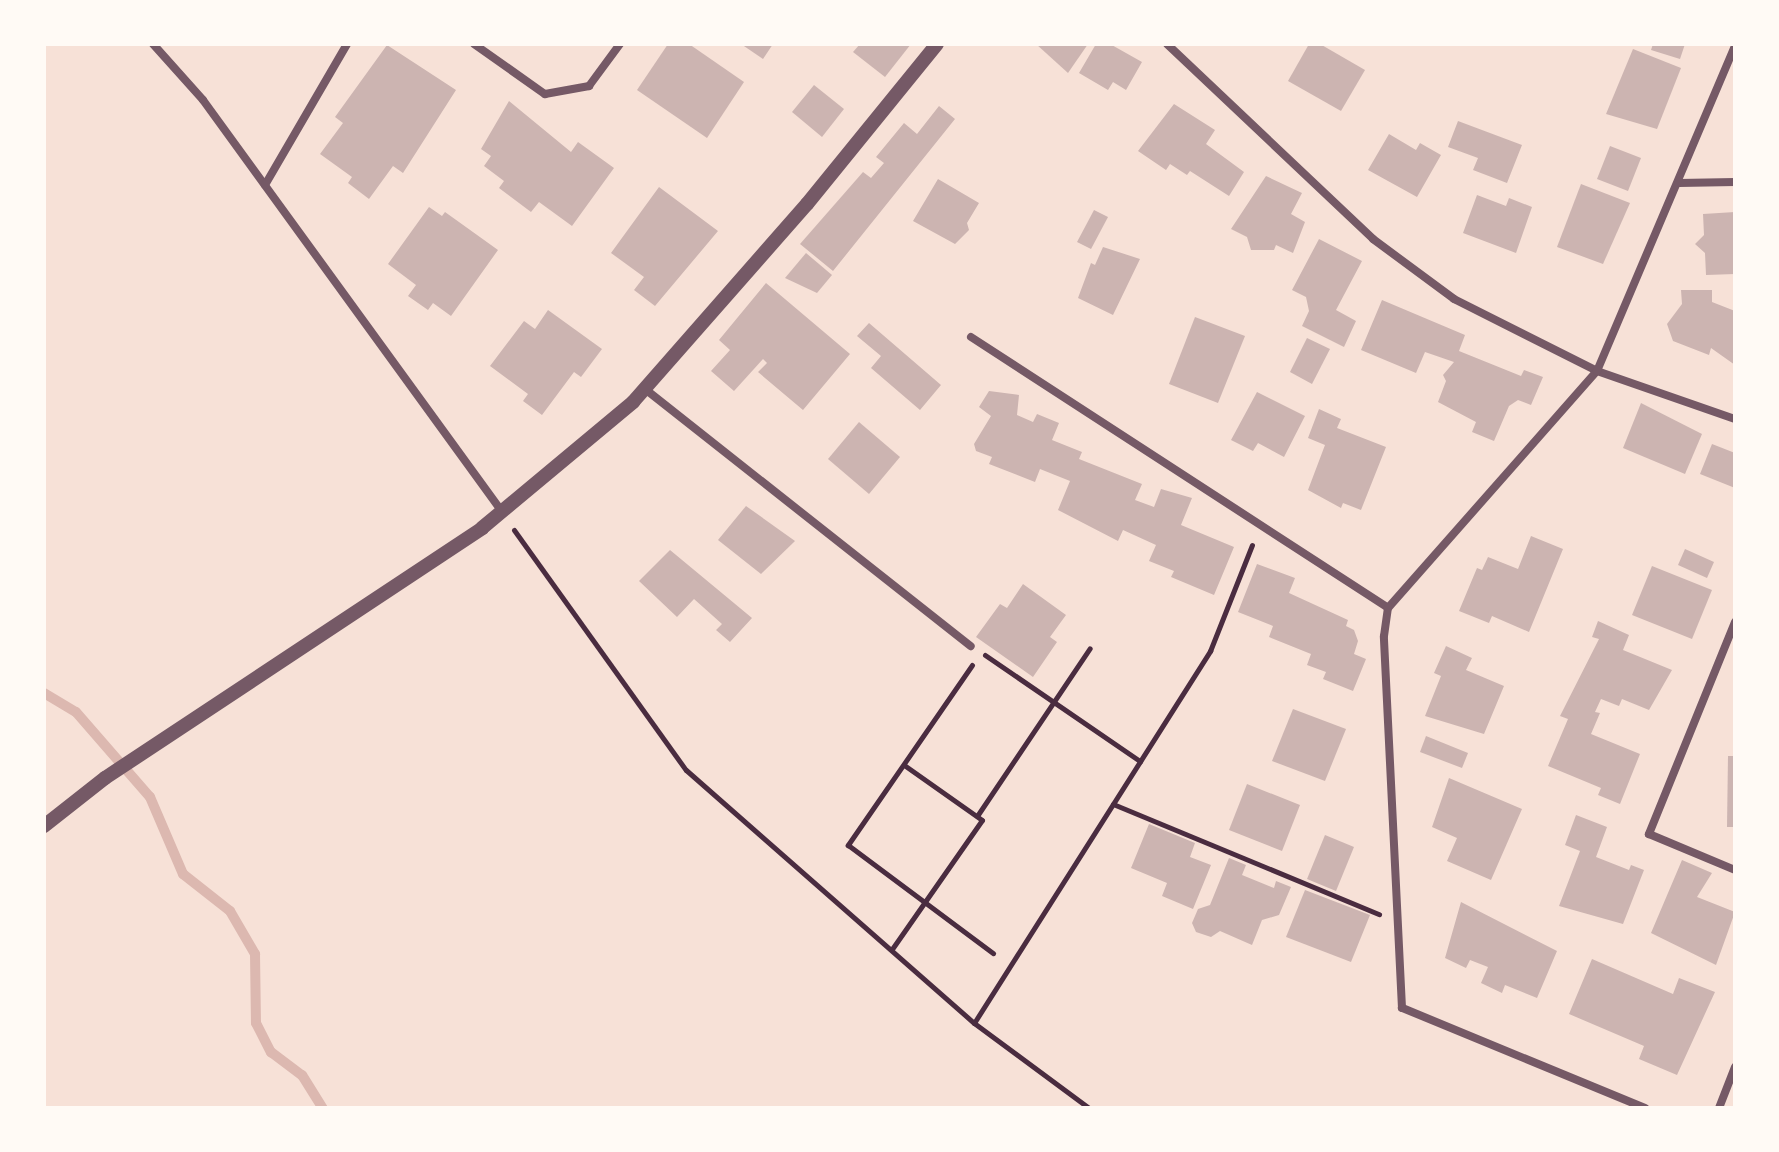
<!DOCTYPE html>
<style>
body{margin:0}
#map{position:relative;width:1779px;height:1152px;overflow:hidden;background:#f7e1d7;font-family:"PT Sans",sans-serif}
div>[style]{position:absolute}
.stream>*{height:10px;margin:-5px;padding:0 5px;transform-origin:5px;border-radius:5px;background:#dcb8b0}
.building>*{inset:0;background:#ccb4b1}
.path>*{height:5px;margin:-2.5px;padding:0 2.5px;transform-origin:2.5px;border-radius:2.5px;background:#4a2c40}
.minor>*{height:8px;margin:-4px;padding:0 4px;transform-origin:4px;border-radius:4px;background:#755966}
.tertiary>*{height:14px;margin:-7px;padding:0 7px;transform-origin:7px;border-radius:7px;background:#755966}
span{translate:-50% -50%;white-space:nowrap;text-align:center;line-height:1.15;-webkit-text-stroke:7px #fffaf5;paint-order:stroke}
.frame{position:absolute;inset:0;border:46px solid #fffaf5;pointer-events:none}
</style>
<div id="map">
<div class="stream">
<i style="left:44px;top:693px;width:37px;rotate:31deg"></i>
<i style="left:76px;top:712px;width:113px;rotate:49deg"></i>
<i style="left:150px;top:797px;width:84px;rotate:66.8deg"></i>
<i style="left:183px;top:874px;width:60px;rotate:38.2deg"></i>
<i style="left:230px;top:911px;width:50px;rotate:59.8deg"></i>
<i style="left:255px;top:954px;width:69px;rotate:89.2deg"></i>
<i style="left:256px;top:1023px;width:33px;rotate:63deg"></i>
<i style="left:271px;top:1052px;width:39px;rotate:37deg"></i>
<i style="left:302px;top:1075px;width:39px;rotate:58deg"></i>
</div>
<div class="building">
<i style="clip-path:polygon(668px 44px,689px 44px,744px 82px,707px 138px,637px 90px)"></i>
<i style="clip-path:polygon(741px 44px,773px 44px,763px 59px)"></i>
<i style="clip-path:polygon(860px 44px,911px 44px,885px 77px,853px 52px)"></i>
<i style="clip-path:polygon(1036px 44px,1088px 44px,1068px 73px)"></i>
<i style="clip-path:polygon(1096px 44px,1110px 44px,1142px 62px,1126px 90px,1113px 82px,1108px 90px,1079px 73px)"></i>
<i style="clip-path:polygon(1309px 44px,1320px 44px,1365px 70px,1341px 111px,1288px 81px)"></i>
<i style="clip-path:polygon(1653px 44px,1685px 44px,1680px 59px,1651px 50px)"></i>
<i style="clip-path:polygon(387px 45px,456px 90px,403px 173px,393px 166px,369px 199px,348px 183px,352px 177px,320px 154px,343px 123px,335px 117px)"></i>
<i style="clip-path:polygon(1633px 49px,1681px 68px,1657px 129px,1606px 114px)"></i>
<i style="clip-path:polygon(814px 85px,844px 109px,822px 137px,792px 112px)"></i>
<i style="clip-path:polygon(509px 101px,571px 152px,578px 142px,614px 168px,572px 226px,539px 202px,531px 212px,499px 188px,504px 181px,484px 166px,491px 156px,481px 149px)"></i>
<i style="clip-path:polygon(1174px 104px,1215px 130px,1206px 144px,1244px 172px,1229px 196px,1190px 171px,1187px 175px,1170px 164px,1166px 170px,1138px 151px)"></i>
<i style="clip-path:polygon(939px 106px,955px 119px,833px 271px,800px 244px,863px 172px,871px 178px,884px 163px,876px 157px,904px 123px,917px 134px)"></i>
<i style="clip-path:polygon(1458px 121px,1522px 145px,1507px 183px,1473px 170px,1478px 158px,1448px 147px)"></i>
<i style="clip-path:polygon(1389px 134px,1416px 150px,1420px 143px,1441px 155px,1417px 197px,1368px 170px)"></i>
<i style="clip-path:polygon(1610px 146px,1641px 158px,1628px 191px,1597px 179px)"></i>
<i style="clip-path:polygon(1266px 176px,1302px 193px,1291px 214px,1305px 222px,1293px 253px,1276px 245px,1274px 250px,1251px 250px,1247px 237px,1231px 229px)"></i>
<i style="clip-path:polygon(938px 179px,979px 203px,967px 223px,969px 230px,955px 244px,913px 221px)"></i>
<i style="clip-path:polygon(1581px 184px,1630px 203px,1603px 264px,1557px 247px)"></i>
<i style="clip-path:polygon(659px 187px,718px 231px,655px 306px,634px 290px,644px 277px,611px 253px)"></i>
<i style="clip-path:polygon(1477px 195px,1506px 206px,1509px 198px,1532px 207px,1516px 253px,1463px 233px)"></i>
<i style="clip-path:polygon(429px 207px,442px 216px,445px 212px,498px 250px,451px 316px,433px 303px,428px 310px,408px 296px,416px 285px,388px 264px)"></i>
<i style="clip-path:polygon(1094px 210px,1108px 217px,1091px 249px,1077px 242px)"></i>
<i style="clip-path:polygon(1735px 212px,1735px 274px,1706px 275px,1705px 253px,1695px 244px,1704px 235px,1703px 214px)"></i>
<i style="clip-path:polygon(1319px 239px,1362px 261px,1336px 310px,1356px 321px,1344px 347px,1302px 326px,1309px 311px,1306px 297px,1292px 290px)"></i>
<i style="clip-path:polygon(1103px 247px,1140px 259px,1113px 315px,1078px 298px,1091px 263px,1095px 265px)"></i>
<i style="clip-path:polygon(806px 253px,832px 275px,817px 293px,785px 278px)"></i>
<i style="clip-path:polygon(766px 283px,850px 354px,803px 410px,758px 372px,767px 363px,763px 359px,734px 391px,711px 371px,730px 350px,719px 340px)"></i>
<i style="clip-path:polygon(1681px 290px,1712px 290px,1712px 302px,1735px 311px,1735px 365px,1711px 348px,1709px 355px,1673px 341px,1667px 324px,1682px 304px)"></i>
<i style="clip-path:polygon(1382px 300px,1465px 335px,1459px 351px,1521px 376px,1524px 370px,1543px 377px,1531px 405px,1518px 400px,1509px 406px,1494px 441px,1472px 432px,1476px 422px,1438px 402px,1446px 381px,1443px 375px,1454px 362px,1425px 352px,1416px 373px,1361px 350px)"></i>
<i style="clip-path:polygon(548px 310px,602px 349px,581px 377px,574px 372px,542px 415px,523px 401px,528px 394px,490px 366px,524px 321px,535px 329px)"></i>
<i style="clip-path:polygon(1195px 317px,1245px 336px,1218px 403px,1169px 384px)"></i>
<i style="clip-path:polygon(869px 323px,941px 385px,920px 410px,871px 368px,881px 356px,857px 336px)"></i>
<i style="clip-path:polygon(1307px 338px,1330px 349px,1312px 384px,1290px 372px)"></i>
<i style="clip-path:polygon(989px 391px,1019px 395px,1017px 415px,1033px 422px,1037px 414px,1059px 423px,1052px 440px,1082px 452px,1079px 459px,1142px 484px,1135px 500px,1154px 507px,1161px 489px,1192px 498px,1181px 525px,1234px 547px,1214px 595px,1171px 577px,1174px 571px,1149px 561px,1156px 545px,1123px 530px,1118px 541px,1058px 510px,1070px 481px,1040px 469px,1035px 482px,989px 464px,992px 457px,976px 451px,974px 444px,991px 416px,979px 407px)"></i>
<i style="clip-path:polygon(1257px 392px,1305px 416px,1284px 457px,1258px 443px,1253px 451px,1231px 440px)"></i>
<i style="clip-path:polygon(1641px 403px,1702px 434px,1685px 474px,1623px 448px)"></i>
<i style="clip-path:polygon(1319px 409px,1341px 419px,1337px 428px,1386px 447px,1361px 510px,1343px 503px,1341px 508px,1308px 490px,1325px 445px,1308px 438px)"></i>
<i style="clip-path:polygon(859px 422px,900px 457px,869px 494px,828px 459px)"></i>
<i style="clip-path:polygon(1712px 444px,1735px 453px,1735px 488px,1700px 474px)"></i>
<i style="clip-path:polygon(746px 506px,795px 541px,761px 574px,718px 540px)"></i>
<i style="clip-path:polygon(1531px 536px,1563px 549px,1529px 632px,1492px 616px,1489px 623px,1459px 611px,1477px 568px,1482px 570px,1488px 557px,1518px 569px)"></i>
<i style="clip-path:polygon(1685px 549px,1714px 562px,1707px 578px,1678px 565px)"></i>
<i style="clip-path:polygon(670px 550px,752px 618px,730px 642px,716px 630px,722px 624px,694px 599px,677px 617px,639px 581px)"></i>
<i style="clip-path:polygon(1257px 564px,1295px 578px,1289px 593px,1348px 620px,1346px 626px,1354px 630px,1358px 641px,1354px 654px,1366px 659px,1353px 691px,1323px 679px,1326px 672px,1307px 665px,1311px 654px,1269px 637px,1273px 626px,1238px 612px)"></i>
<i style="clip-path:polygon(1652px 566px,1712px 590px,1692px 639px,1632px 615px)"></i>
<i style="clip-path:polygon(1023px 584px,1066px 615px,1050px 637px,1057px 642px,1033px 677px,976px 637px,1000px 604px,1007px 608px)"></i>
<i style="clip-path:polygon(1598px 621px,1629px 635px,1623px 650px,1672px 670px,1649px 710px,1622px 699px,1619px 706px,1601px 699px,1595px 712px,1600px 713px,1591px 734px,1640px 754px,1620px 804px,1598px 795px,1601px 788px,1548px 766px,1568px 719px,1560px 716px,1599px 639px,1592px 637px)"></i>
<i style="clip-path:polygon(1446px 646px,1472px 658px,1466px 670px,1504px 686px,1484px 734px,1425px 716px,1441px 676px,1434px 673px)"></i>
<i style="clip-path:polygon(1293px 709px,1346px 729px,1325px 781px,1272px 761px)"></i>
<i style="clip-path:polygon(1426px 736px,1468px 753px,1462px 768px,1420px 752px)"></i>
<i style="clip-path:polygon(1728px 756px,1735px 756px,1735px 827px,1727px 827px)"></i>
<i style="clip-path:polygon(1449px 778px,1522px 809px,1491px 880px,1447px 861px,1457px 838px,1432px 827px)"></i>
<i style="clip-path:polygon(1247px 784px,1300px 805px,1282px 851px,1229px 830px)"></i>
<i style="clip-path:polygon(1576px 815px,1607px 827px,1596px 857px,1629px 870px,1631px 865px,1644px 870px,1623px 924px,1559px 906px,1580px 851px,1565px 845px)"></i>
<i style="clip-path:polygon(1149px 824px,1195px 843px,1190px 857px,1211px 865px,1193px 909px,1162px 896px,1167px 883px,1131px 868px)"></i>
<i style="clip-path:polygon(1325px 835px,1354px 847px,1336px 891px,1307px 879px)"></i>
<i style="clip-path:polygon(1229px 858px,1246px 865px,1242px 875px,1274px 888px,1276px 881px,1291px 887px,1279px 915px,1262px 920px,1252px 945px,1220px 931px,1211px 937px,1196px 932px,1192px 923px,1198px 909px,1210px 905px)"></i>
<i style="clip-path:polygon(1682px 860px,1712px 873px,1697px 897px,1735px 912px,1716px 965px,1651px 933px)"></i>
<i style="clip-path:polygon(1305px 890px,1370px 915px,1351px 962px,1286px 937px)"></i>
<i style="clip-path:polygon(1461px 902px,1557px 951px,1537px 998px,1505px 985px,1502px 993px,1481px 983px,1488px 967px,1470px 960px,1466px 968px,1445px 958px)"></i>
<i style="clip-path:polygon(1592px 959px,1673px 994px,1679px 978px,1715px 992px,1677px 1075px,1639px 1059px,1644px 1046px,1569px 1014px)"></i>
</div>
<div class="path">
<i style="left:514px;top:530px;width:295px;rotate:54.4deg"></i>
<i style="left:686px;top:770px;width:383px;rotate:41.3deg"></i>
<i style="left:974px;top:1023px;width:143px;rotate:36.5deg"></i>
<i style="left:985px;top:655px;width:188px;rotate:34.4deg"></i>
<i style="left:972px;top:665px;width:219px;rotate:124.6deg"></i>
<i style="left:848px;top:845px;width:181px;rotate:36.7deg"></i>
<i style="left:1113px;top:804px;width:288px;rotate:22.5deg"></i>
<i style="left:977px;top:816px;width:202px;rotate:-56.1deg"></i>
<i style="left:892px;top:949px;width:157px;rotate:-55.1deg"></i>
<i style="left:982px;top:820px;width:95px;rotate:-144.8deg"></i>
<i style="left:974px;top:1023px;width:441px;rotate:-57.6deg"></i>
<i style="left:1210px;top:651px;width:114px;rotate:-68.4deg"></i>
</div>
<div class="minor">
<i style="left:153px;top:44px;width:75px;rotate:48.2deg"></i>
<i style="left:203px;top:100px;width:510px;rotate:54.01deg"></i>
<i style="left:474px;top:44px;width:87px;rotate:35.2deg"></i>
<i style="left:545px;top:94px;width:45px;rotate:-10.3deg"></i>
<i style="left:589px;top:86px;width:52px;rotate:-53.6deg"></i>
<i style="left:1167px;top:44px;width:284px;rotate:43.4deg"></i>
<i style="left:1373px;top:239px;width:101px;rotate:36.5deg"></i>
<i style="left:1454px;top:299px;width:160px;rotate:26.7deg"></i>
<i style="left:1597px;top:371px;width:146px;rotate:19.2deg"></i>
<i style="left:1679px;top:183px;width:56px;rotate:-1deg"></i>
<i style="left:265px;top:185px;width:163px;rotate:-59.8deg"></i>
<i style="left:971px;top:337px;width:497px;rotate:33deg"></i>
<i style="left:645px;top:389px;width:415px;rotate:38.3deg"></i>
<i style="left:1735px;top:622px;width:229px;rotate:112.1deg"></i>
<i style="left:1649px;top:834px;width:93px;rotate:22.7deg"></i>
<i style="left:1645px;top:1108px;width:263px;rotate:-157.6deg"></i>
<i style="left:1402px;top:1008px;width:372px;rotate:-92.8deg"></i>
<i style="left:1384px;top:636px;width:28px;rotate:-82deg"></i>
<i style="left:1388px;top:608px;width:316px;rotate:-48.6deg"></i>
<i style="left:1597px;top:371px;width:353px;rotate:-67deg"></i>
<i style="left:1719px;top:1108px;width:44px;rotate:-68.7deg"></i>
</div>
<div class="tertiary">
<i style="left:44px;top:826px;width:78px;rotate:-38.2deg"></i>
<i style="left:105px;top:778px;width:452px;rotate:-33.5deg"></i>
<i style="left:482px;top:528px;width:197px;rotate:-39.8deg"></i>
<i style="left:633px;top:402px;width:264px;rotate:-48.7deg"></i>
<i style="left:807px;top:204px;width:206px;rotate:-50.9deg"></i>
</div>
<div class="frame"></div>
</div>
